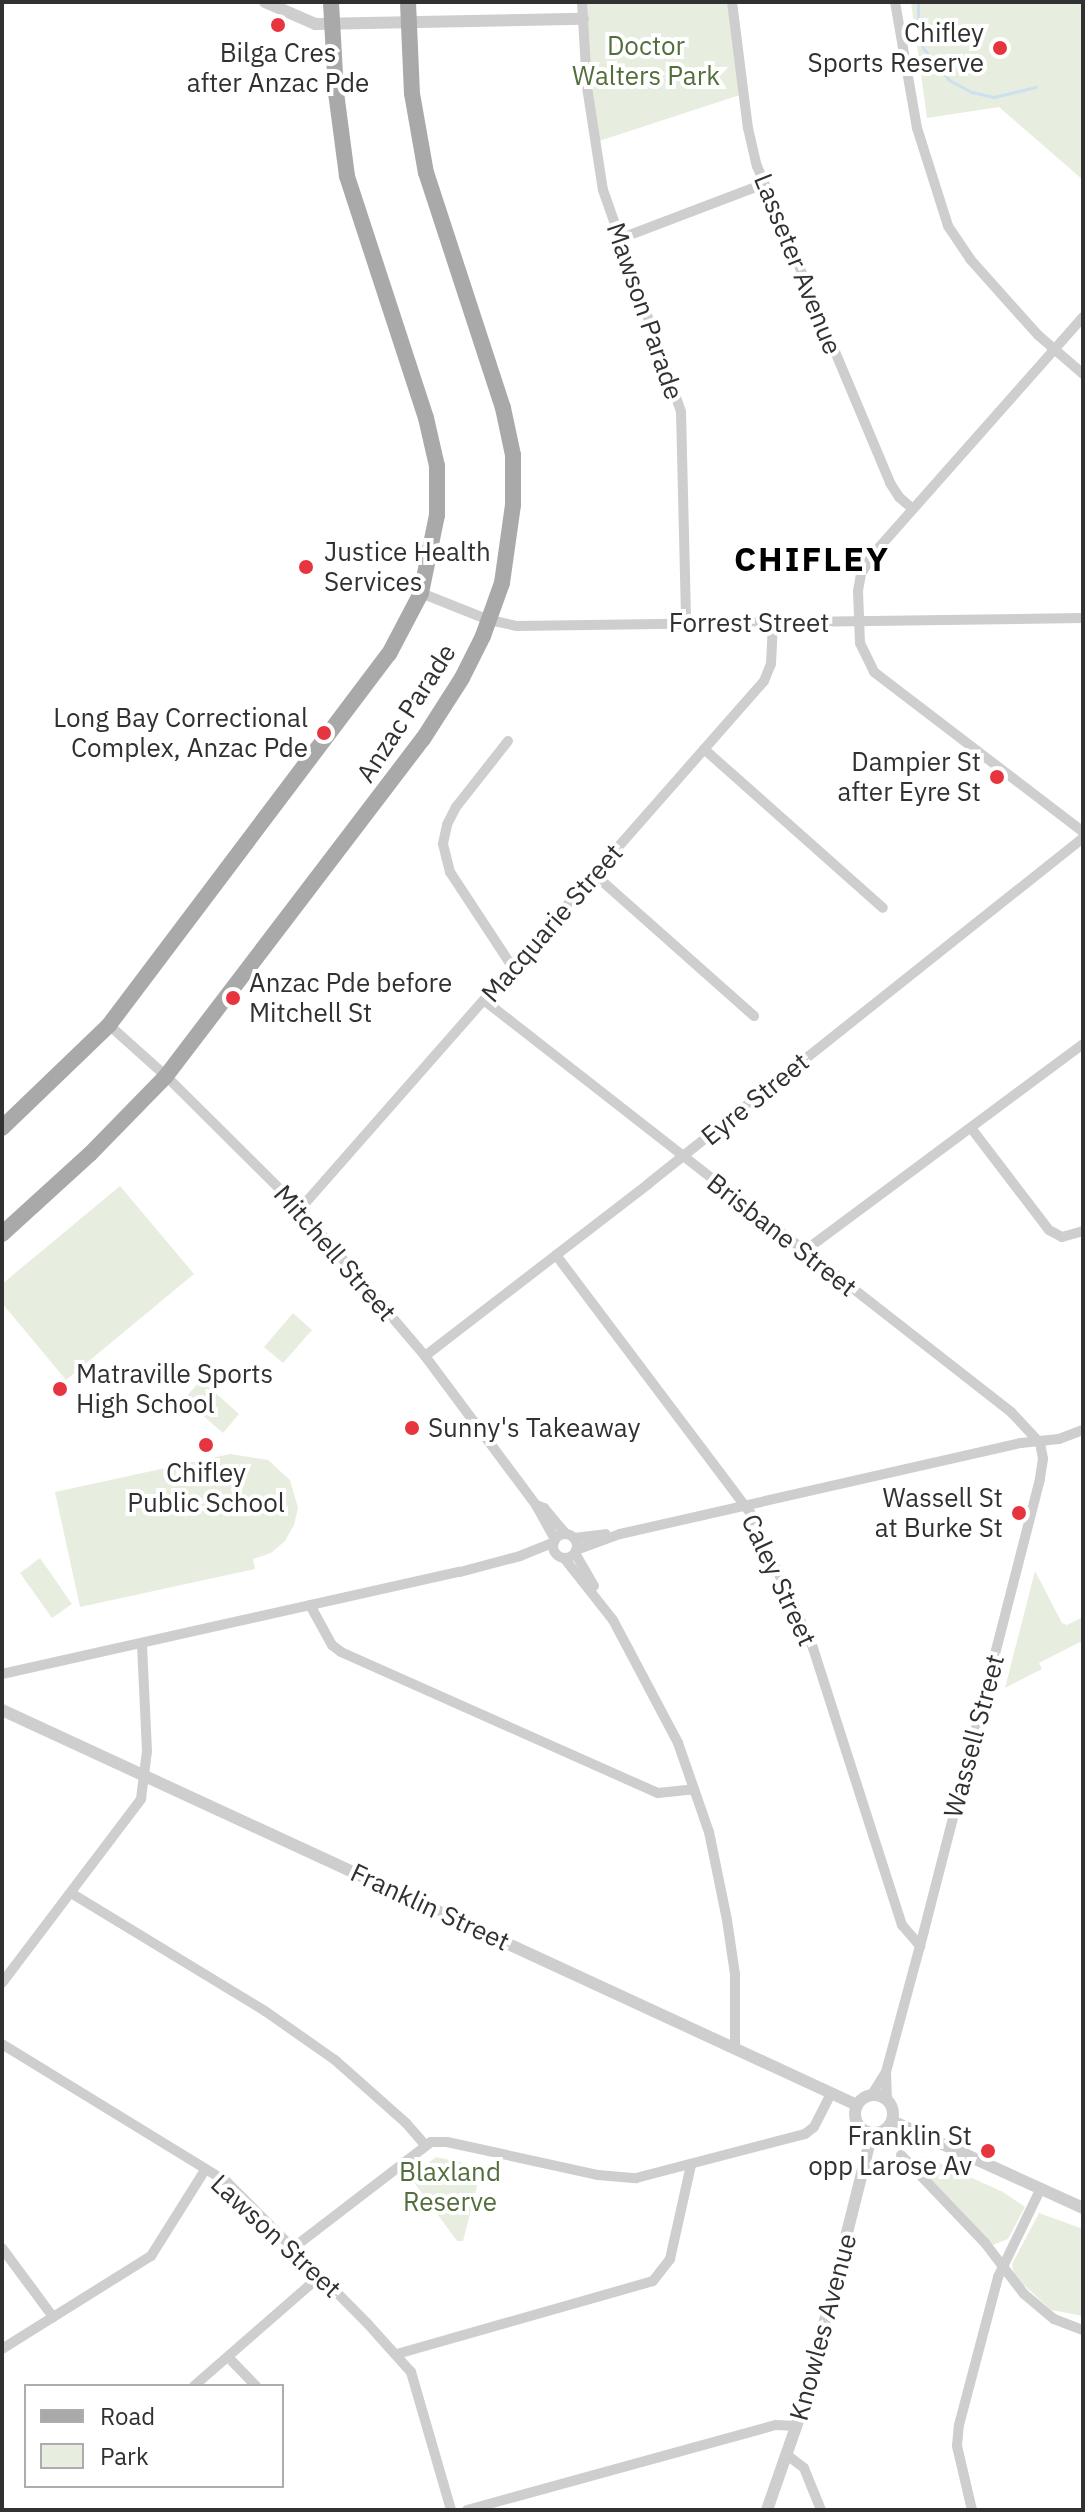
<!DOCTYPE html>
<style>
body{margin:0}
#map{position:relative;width:1085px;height:2512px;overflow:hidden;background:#fff;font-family:"IBM Plex Sans",sans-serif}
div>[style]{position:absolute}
.green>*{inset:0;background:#e7eee0}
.stream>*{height:3px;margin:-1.5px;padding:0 1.5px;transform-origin:1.5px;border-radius:1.5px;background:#cce0ed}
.minor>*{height:10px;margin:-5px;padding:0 5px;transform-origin:5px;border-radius:5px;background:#cecece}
.minor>.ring{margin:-5px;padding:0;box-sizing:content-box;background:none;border:10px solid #cecece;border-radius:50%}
.tertiary>*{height:12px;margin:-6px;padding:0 6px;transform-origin:6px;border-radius:6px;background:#cecece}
.tertiary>.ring{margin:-6px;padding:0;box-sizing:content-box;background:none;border:12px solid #cecece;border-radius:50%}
.primary>*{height:16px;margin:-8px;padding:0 8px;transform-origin:8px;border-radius:8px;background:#a9a9a9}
.dots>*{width:22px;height:22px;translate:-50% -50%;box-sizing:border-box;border:4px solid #fff;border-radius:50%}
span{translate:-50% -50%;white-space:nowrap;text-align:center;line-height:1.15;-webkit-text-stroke:8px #fff;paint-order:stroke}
.poi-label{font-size:26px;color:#313131}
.right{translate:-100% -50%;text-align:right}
.left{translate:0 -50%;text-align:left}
.park-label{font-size:26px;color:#536e3d}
.street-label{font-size:26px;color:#313131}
.district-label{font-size:34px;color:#000;font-weight:700;letter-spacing:2px}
.frame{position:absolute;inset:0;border:4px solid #313131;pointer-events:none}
.legend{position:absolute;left:24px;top:2384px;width:260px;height:104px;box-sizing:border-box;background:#fff;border:2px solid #adadad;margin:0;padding:10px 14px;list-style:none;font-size:24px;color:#313131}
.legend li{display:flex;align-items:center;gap:16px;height:40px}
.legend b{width:40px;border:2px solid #adadad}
</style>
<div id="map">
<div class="green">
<i style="clip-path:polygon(582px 2px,732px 2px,743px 94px,593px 143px)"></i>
<i style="clip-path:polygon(911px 2px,1083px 2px,1083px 180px,999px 107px,927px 118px)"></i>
<i style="clip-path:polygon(120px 1186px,194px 1274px,66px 1380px,2px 1303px,2px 1284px)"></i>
<i style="clip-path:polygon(293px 1313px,312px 1330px,283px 1363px,264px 1347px)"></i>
<i style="clip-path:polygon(201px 1380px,239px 1414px,223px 1433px,184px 1399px)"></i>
<i style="clip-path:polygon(230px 1454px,268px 1460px,290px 1480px,298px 1508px,294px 1525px,285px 1541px,271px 1553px,253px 1559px,255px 1569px,80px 1607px,55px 1492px)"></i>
<i style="clip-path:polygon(40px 1558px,72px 1604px,52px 1618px,20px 1573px)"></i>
<i style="clip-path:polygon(1035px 1571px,1062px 1623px,1067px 1625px,1083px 1617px,1083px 1647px,1080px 1642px,1039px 1663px,1042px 1669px,1005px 1688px)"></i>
<i style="clip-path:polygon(436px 2157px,482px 2167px,463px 2241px,457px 2241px,410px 2177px)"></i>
<i style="clip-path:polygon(926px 2157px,1003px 2192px,1025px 2207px,1008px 2239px,993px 2245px,920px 2168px)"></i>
<i style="clip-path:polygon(1039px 2213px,1083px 2229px,1083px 2316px,1051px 2310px,1014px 2276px,1012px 2264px)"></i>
</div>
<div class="stream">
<i style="left:918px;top:2px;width:25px;rotate:90deg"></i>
<i style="left:918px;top:27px;width:22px;rotate:77deg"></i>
<i style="left:923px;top:48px;width:41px;rotate:50.9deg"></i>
<i style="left:949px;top:80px;width:26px;rotate:28deg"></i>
<i style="left:972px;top:92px;width:23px;rotate:13deg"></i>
<i style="left:994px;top:97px;width:43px;rotate:-13.4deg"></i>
</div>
<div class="minor">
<i style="left:582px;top:2px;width:85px;rotate:86.6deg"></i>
<i style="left:587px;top:87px;width:104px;rotate:81.2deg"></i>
<i style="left:603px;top:190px;width:235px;rotate:70.6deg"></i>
<i style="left:681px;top:412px;width:211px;rotate:88.6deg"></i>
<i style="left:732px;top:2px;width:127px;rotate:82.8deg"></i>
<i style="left:748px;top:128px;width:39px;rotate:77deg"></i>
<i style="left:757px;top:166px;width:344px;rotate:67.2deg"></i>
<i style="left:890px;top:483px;width:17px;rotate:57deg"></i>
<i style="left:899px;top:497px;width:18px;rotate:41deg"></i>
<i style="left:895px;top:2px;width:128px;rotate:80.1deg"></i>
<i style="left:917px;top:128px;width:103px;rotate:72.4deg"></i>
<i style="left:948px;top:226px;width:40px;rotate:56deg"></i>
<i style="left:970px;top:259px;width:102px;rotate:48.2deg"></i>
<i style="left:1038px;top:335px;width:60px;rotate:40.9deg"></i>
<i style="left:619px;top:239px;width:155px;rotate:-20.8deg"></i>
<i style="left:1083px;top:317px;width:315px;rotate:131.5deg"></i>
<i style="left:874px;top:553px;width:25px;rotate:122deg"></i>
<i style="left:861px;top:574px;width:17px;rotate:100deg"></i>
<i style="left:858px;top:591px;width:52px;rotate:87.8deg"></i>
<i style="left:860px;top:643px;width:32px;rotate:64deg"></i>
<i style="left:874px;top:672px;width:263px;rotate:37.4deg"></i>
<i style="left:421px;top:593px;width:73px;rotate:21.7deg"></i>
<i style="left:489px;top:620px;width:29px;rotate:12deg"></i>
<i style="left:517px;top:626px;width:566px;rotate:-0.81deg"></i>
<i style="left:508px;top:741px;width:84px;rotate:128.2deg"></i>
<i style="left:456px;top:807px;width:20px;rotate:117deg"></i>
<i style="left:447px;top:825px;width:19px;rotate:102deg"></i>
<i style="left:443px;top:844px;width:29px;rotate:76deg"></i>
<i style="left:450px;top:872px;width:115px;rotate:56.7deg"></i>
<i style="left:704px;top:749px;width:239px;rotate:41.6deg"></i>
<i style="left:594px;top:874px;width:214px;rotate:41.6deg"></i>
<i style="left:485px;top:1001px;width:668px;rotate:38deg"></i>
<i style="left:1011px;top:1412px;width:42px;rotate:46.9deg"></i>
<i style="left:1040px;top:1443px;width:16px;rotate:79deg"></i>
<i style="left:1043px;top:1459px;width:20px;rotate:99deg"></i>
<i style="left:1040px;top:1479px;width:467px;rotate:104.4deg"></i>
<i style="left:924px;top:1931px;width:146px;rotate:105.1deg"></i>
<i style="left:886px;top:2072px;width:26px;rotate:122deg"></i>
<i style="left:109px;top:1025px;width:76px;rotate:41.8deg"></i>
<i style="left:166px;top:1076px;width:189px;rotate:44.8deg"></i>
<i style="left:300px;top:1209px;width:193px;rotate:49.6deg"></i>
<i style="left:425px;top:1356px;width:186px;rotate:53.3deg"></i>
<i style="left:536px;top:1505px;width:39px;rotate:61deg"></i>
<i style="left:971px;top:1128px;width:128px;rotate:52.6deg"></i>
<i style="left:1049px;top:1230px;width:15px;rotate:28deg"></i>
<i style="left:1062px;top:1237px;width:22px;rotate:-16deg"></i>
<i style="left:300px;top:1209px;width:703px;rotate:-48.69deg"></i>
<i style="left:764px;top:681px;width:18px;rotate:-68deg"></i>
<i style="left:771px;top:664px;width:41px;rotate:-87.2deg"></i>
<i style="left:803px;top:1252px;width:349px;rotate:-36.6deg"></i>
<i style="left:556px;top:1255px;width:322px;rotate:53deg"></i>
<i style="left:750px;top:1512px;width:150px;rotate:65.1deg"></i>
<i style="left:813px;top:1648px;width:291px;rotate:72.2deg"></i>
<i style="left:902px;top:1925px;width:28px;rotate:49deg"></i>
<i style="left:425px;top:1356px;width:282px;rotate:-37.6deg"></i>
<i style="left:648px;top:1184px;width:556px;rotate:-38.5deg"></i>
<i style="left:536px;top:1505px;width:9px;rotate:21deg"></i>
<i style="left:544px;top:1508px;width:34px;rotate:50deg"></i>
<i class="ring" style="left:553px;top:1534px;width:14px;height:14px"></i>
<i style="left:574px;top:1538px;width:32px;rotate:-7deg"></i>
<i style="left:576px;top:1550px;width:47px;rotate:-20deg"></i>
<i style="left:620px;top:1534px;width:411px;rotate:-12.8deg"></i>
<i style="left:1021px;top:1443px;width:38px;rotate:-6deg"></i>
<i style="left:1059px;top:1439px;width:26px;rotate:-21deg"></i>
<i style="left:575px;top:1553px;width:38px;rotate:60deg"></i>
<i style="left:564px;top:1558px;width:79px;rotate:51.7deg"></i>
<i style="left:613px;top:1620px;width:139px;rotate:62.1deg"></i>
<i style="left:678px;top:1743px;width:94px;rotate:70.8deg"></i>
<i style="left:709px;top:1832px;width:90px;rotate:78.4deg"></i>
<i style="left:727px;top:1920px;width:55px;rotate:81.6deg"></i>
<i style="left:735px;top:1974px;width:73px;rotate:90deg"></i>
<i style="left:310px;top:1605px;width:46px;rotate:61.2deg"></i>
<i style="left:332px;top:1645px;width:11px;rotate:38deg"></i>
<i style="left:341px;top:1652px;width:347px;rotate:24deg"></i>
<i style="left:658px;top:1793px;width:36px;rotate:-6deg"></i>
<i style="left:2px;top:1674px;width:469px;rotate:-12.6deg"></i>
<i style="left:460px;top:1572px;width:62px;rotate:-14.9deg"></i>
<i style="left:520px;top:1556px;width:37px;rotate:-22deg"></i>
<i style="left:71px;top:1893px;width:227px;rotate:31.3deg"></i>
<i style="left:265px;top:2011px;width:85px;rotate:35deg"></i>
<i style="left:335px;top:2060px;width:95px;rotate:41.6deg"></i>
<i style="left:406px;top:2123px;width:29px;rotate:49deg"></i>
<i style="left:2px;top:1983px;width:231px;rotate:-52.9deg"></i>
<i style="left:141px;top:1799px;width:48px;rotate:-82.9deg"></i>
<i style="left:147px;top:1751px;width:108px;rotate:-92.7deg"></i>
<i style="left:2px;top:2044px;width:263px;rotate:31.5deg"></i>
<i style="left:226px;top:2181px;width:200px;rotate:45.2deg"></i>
<i style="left:367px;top:2323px;width:66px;rotate:48.1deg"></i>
<i style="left:411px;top:2372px;width:144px;rotate:73.8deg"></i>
<i style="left:886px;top:2072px;width:28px;rotate:88deg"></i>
<i style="left:901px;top:2155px;width:122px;rotate:46.3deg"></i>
<i style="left:985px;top:2243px;width:64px;rotate:52.6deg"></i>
<i style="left:1024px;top:2294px;width:39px;rotate:40deg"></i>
<i style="left:1054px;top:2319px;width:31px;rotate:21deg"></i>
<i style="left:2px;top:2248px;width:86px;rotate:53.5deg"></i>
<i style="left:293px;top:2248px;width:174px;rotate:-37.5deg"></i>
<i style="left:431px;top:2142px;width:16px"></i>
<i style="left:447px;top:2142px;width:155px;rotate:12.3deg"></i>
<i style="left:598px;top:2175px;width:38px;rotate:5deg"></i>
<i style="left:636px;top:2178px;width:175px;rotate:-14.6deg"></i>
<i style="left:805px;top:2134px;width:11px;rotate:-38deg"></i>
<i style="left:814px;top:2127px;width:37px;rotate:-63deg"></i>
<i style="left:2px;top:2349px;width:176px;rotate:-32deg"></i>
<i style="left:151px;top:2256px;width:102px;rotate:-57.9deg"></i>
<i style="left:397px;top:2354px;width:266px;rotate:-15.9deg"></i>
<i style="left:653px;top:2281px;width:28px;rotate:-52deg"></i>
<i style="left:670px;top:2259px;width:96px;rotate:-77.4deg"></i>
<i style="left:228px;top:2357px;width:40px;rotate:46deg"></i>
<i style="left:194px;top:2386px;width:166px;rotate:-41.1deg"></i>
<i style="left:787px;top:2455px;width:21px;rotate:37deg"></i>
<i style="left:804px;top:2468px;width:45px;rotate:68deg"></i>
<i style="left:467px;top:2510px;width:320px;rotate:-15.4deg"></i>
<i style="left:776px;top:2425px;width:21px;rotate:3deg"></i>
<i style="left:972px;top:2510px;width:66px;rotate:-103.2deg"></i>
<i style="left:957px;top:2446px;width:21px;rotate:-85deg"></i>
<i style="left:959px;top:2425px;width:153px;rotate:-75.2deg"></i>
<i style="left:998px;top:2277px;width:99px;rotate:-64.2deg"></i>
</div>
<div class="tertiary">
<i style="left:265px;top:2px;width:55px;rotate:23.7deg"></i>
<i style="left:315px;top:24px;width:268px;rotate:-1.1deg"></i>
<i style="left:2px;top:1710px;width:942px;rotate:24.8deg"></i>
<i class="ring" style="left:855px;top:2095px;width:26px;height:26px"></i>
<i style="left:892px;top:2121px;width:210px;rotate:24.5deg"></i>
<i style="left:767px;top:2510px;width:112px;rotate:-70.8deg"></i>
<i style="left:804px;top:2404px;width:279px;rotate:-75.9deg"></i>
</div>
<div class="primary">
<i style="left:2px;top:1128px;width:149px;rotate:-43.9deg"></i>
<i style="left:109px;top:1025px;width:465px;rotate:-53deg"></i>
<i style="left:389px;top:654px;width:69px;rotate:-62.3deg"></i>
<i style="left:421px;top:593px;width:80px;rotate:-78.4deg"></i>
<i style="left:437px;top:515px;width:49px;rotate:-90deg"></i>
<i style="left:437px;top:466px;width:49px;rotate:-102.9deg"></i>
<i style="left:426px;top:418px;width:255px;rotate:-108.1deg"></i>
<i style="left:347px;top:176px;width:85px;rotate:-97.5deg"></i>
<i style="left:336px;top:92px;width:90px;rotate:-93.2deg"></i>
<i style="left:2px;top:1234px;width:119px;rotate:-42.3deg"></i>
<i style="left:90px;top:1154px;width:109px;rotate:-45.7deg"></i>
<i style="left:166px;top:1076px;width:424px;rotate:-52.7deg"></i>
<i style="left:423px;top:739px;width:72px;rotate:-57.4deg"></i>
<i style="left:462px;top:678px;width:47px;rotate:-63.4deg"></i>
<i style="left:483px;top:636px;width:56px;rotate:-70.3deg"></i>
<i style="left:502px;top:583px;width:79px;rotate:-82deg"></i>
<i style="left:513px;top:505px;width:50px;rotate:-90deg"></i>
<i style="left:513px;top:455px;width:48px;rotate:-102deg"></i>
<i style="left:503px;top:408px;width:247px;rotate:-108.1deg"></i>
<i style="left:426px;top:173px;width:80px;rotate:-100deg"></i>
<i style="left:412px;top:94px;width:92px;rotate:-92.5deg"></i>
</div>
<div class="dots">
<i style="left:278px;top:25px;background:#e6353e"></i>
<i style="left:1000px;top:48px;background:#e6353e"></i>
<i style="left:306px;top:567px;background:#e6353e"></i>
<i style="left:324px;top:733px;background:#e6353e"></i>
<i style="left:997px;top:777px;background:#e6353e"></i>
<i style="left:233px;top:998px;background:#e6353e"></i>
<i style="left:60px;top:1389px;background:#e6353e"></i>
<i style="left:412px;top:1428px;background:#e6353e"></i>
<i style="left:206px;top:1445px;background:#e6353e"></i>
<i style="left:1019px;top:1513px;background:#e6353e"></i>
<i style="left:988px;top:2151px;background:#e6353e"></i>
</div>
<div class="poi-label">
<span class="right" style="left:984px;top:48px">Chifley<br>Sports Reserve</span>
<span style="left:278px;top:68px">Bilga Cres<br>after Anzac Pde</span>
<span class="left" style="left:324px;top:567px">Justice Health<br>Services</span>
<span class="right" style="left:308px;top:733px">Long Bay Correctional<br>Complex, Anzac Pde</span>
<span class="right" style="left:981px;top:777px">Dampier St<br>after Eyre St</span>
<span class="left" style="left:249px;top:998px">Anzac Pde before<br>Mitchell St</span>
<span class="left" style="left:76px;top:1389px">Matraville Sports<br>High School</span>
<span class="left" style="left:428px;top:1428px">Sunny's Takeaway</span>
<span style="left:206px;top:1488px">Chifley<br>Public School</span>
<span class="right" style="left:1003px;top:1513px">Wassell St<br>at Burke St</span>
<span class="right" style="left:972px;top:2151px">Franklin St<br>opp Larose Av</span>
</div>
<div class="park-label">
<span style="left:646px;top:61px">Doctor<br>Walters Park</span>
<span style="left:450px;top:2187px">Blaxland<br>Reserve</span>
</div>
<div class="street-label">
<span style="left:798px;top:264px;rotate:68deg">Lasseter Avenue</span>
<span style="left:645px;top:311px;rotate:71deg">Mawson Parade</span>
<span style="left:749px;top:623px">Forrest Street</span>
<span style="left:406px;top:713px;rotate:-57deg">Anzac Parade</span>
<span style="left:552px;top:923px;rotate:-49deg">Macquarie Street</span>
<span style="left:755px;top:1099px;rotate:-39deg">Eyre Street</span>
<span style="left:782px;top:1235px;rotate:38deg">Brisbane Street</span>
<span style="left:335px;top:1253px;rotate:49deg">Mitchell Street</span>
<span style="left:779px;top:1580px;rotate:65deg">Caley Street</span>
<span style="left:974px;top:1736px;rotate:-75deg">Wassell Street</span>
<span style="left:430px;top:1907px;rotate:25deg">Franklin Street</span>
<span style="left:276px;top:2236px;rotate:43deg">Lawson Street</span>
<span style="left:823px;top:2327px;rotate:-75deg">Knowles Avenue</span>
</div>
<div class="district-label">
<span style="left:812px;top:559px">CHIFLEY</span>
</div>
<div class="frame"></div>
<ul class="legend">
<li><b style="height:10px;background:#a9a9a9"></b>Road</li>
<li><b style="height:22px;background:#e7eee0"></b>Park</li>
</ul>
</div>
